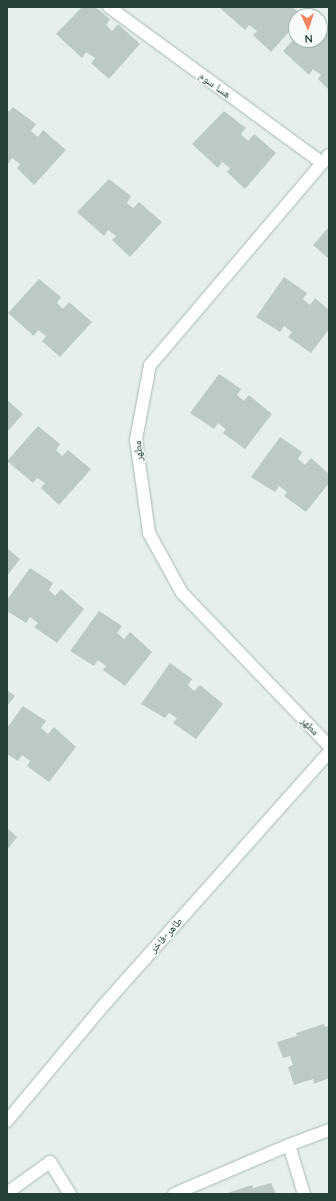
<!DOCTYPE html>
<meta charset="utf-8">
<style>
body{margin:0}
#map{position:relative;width:336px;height:1201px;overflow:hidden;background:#e6efeb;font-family:Quicksand,"Noto Naskh Arabic",sans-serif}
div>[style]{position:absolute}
.building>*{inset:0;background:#bbcac4}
.roads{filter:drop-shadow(0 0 1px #a8b8b2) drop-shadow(0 0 1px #a8b8b2)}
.minor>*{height:12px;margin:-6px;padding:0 6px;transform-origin:6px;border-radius:6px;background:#fff}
span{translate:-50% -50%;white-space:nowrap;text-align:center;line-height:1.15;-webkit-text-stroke:3.5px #f7fbf9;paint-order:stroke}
.street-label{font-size:11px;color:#24423a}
.frame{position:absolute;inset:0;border:8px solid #24423a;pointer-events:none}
.north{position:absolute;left:288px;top:8px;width:40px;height:40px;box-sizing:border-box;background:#f7fbf9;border:1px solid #a3b1ad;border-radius:50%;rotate:177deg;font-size:11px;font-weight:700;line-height:16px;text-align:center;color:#24423a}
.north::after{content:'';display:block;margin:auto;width:14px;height:18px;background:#f4845f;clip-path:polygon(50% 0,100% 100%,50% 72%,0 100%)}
</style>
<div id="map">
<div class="building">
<i style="clip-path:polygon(82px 7px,95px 7px,110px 19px,106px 25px,112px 31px,118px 24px,140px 44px,109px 79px,91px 63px,95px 58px,86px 52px,82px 58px,56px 34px)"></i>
<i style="clip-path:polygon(219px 7px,292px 7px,303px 16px,296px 16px,296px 24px,271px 52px,253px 35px,257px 31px,249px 25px,245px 30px)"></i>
<i style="clip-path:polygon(320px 22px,329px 29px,329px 90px,318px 79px,321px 75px,313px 69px,309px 75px,283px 51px,296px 37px,296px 40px,320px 40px)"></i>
<i style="clip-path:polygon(13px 107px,36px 124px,31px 131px,38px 137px,43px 130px,66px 150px,34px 185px,17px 168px,20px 164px,12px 158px,8px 164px,7px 163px,7px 113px)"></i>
<i style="clip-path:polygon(224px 111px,246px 128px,241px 134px,248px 141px,254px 134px,276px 153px,245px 189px,227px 172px,230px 168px,222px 162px,218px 168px,192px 144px)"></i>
<i style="clip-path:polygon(109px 179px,131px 196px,127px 203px,133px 208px,139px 202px,162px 222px,130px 257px,112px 240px,116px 236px,108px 230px,104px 236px,77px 212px)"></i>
<i style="clip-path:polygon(329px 227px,329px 259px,313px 245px)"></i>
<i style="clip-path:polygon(284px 277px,307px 293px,303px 299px,310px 305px,315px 298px,329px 310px,329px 329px,311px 353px,288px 337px,292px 332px,284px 326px,280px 332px,256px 317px)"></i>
<i style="clip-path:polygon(39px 279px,61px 297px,57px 303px,63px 309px,69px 302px,92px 322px,60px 357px,42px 341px,46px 336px,38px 330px,34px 336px,8px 313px)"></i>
<i style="clip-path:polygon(219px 374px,241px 389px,237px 395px,244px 401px,249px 395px,272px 414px,245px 449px,223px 433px,226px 429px,218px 423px,214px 429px,190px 413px)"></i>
<i style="clip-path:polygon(7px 400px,23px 414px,7px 432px)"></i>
<i style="clip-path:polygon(38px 426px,60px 444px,56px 450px,62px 456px,68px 450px,91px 469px,59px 505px,41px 488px,45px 483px,37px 478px,33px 483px,7px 461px)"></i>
<i style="clip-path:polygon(280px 437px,302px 452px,298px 459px,305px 465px,311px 458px,329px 474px,329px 483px,306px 512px,284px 496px,287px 492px,279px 486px,275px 492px,251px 477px)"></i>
<i style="clip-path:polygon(7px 548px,20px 559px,7px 576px)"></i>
<i style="clip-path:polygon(30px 568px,53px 583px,49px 590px,55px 596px,61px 589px,84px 609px,57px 643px,34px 627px,38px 623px,30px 617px,26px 623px,7px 611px,7px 600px)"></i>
<i style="clip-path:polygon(99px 611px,122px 626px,117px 633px,124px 639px,130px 632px,152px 652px,125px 686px,103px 670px,106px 666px,98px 660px,94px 666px,70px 651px)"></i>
<i style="clip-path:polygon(170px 663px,192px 679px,188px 685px,194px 691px,200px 685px,223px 704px,196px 739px,173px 723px,177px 718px,169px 713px,165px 718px,141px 704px)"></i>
<i style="clip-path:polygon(7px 690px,15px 696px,7px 706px)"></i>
<i style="clip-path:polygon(23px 706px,46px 721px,41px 728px,48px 734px,54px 727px,76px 747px,49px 782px,27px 766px,30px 761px,22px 755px,18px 761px,7px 754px,7px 728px)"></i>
<i style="clip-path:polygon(7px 828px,17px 837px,7px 850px)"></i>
<i style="clip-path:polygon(324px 1024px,325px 1027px,329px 1026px,329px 1078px,314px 1084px,313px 1079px,294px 1085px,288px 1067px,293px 1065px,290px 1056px,283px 1058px,277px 1042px,297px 1036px,296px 1033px)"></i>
<i style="clip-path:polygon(271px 1183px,276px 1194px,224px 1194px,252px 1185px,253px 1188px)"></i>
</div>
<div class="roads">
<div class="minor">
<i style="left:109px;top:7px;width:264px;rotate:36.2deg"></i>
<i style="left:329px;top:155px;width:276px;rotate:130.4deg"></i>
<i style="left:150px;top:365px;width:76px;rotate:100.6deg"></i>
<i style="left:136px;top:440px;width:94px;rotate:82deg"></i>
<i style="left:149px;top:533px;width:68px;rotate:61.2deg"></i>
<i style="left:182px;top:593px;width:212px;rotate:46.1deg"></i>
<i style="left:7px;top:1121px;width:148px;rotate:-50.2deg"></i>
<i style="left:102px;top:1007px;width:341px;rotate:-48.3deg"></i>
<i style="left:289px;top:1145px;width:43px;rotate:-20.6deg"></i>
<i style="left:7px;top:1193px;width:53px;rotate:-35.8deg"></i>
<i style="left:50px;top:1162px;width:38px;rotate:58deg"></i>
<i style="left:174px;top:1194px;width:125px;rotate:-23.1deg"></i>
<i style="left:289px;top:1145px;width:51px;rotate:73deg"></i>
</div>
</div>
<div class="street-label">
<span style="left:215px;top:85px;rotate:36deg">هسا سوم</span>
<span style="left:138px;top:451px;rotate:-95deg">مطهر</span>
<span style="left:310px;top:726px;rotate:46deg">مطهر</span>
<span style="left:166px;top:935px;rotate:-48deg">طاهر-فاخر</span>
</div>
<div class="frame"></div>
<div class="north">N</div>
</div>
